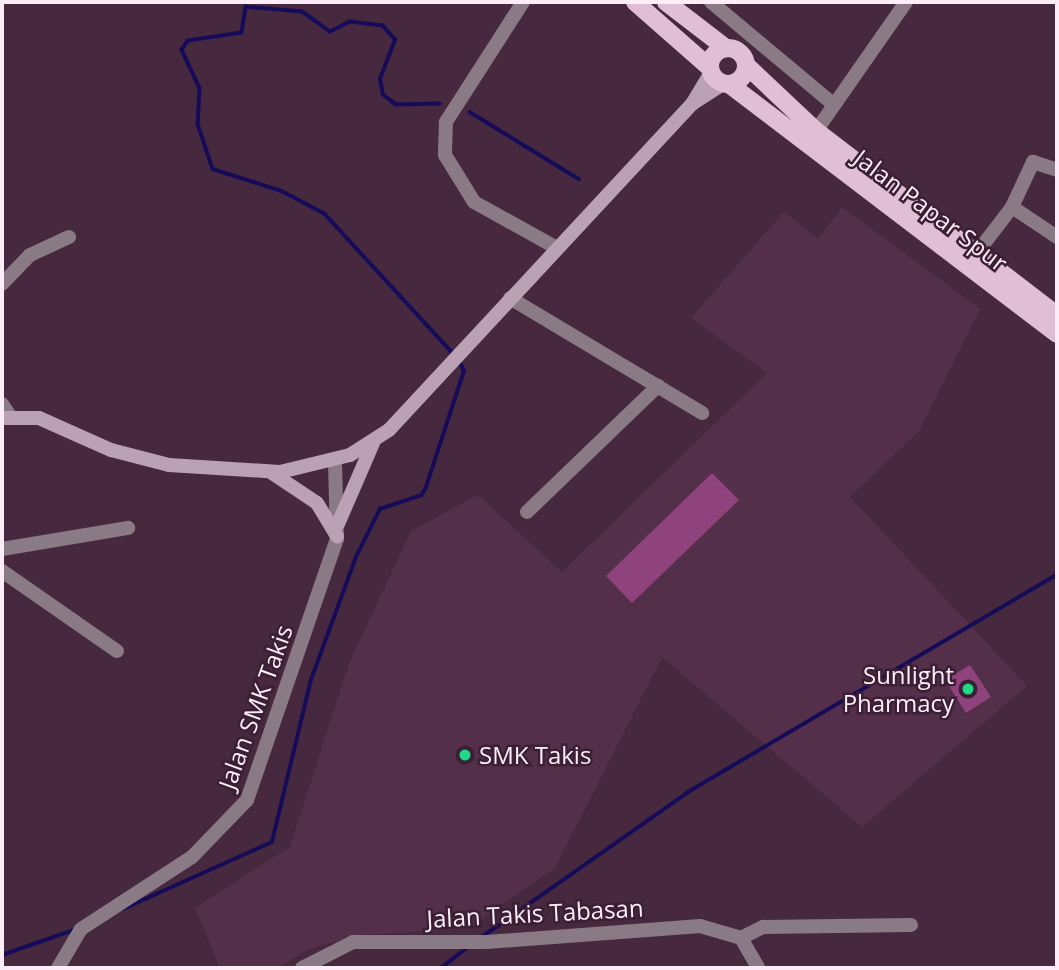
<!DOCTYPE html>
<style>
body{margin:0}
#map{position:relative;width:1059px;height:970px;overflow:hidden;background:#46293f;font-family:"Open Sans",sans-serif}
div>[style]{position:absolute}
.built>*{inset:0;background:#532f4a}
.stream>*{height:3.5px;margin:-1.75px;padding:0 1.75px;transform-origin:1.75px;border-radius:1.75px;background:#160b58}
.building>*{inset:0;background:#8e437d}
.street>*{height:14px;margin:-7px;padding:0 7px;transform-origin:7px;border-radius:7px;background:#8a7a85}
.secondary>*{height:14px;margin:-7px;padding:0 7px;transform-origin:7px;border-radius:7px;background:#baa1b3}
.primary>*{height:18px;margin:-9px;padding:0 9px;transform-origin:9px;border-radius:9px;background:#e0bfd6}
.primary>.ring{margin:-9px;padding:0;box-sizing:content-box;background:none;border:18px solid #e0bfd6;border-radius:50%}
.dots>*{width:19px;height:19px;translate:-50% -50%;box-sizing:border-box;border:4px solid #3b1f34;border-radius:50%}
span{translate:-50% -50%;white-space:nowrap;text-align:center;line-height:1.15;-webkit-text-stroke:5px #3b1f34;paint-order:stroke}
.street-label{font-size:24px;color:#fdedf8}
.poi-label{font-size:24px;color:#fdedf8}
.right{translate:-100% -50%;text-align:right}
.left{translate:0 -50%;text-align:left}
.frame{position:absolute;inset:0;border:4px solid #fdedf8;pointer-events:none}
</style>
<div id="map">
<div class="built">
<i style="clip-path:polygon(842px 207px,980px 309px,919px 431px,850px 497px,1027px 686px,862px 827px,662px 657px,555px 868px,467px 929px,356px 935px,309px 949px,277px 968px,220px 968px,195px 908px,290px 847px,349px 663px,411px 531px,478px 495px,562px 572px,767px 373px,691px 318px,784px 212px,818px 239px)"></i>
</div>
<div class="stream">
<i style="left:440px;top:104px;width:44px;rotate:178.7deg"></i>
<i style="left:396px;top:105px;width:16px;rotate:-142deg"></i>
<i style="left:383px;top:95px;width:16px;rotate:-101deg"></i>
<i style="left:380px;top:79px;width:42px;rotate:-69deg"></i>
<i style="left:395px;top:40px;width:18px;rotate:-131deg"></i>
<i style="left:383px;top:26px;width:33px;rotate:-173deg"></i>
<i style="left:350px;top:22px;width:22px;rotate:153deg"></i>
<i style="left:330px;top:32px;width:34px;rotate:-144deg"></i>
<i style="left:302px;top:12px;width:56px;rotate:-174.9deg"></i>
<i style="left:246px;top:7px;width:26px;rotate:99deg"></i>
<i style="left:242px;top:33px;width:55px;rotate:171.6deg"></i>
<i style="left:188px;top:41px;width:11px;rotate:124deg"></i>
<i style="left:182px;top:50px;width:42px;rotate:64.7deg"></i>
<i style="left:200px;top:88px;width:36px;rotate:93deg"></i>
<i style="left:198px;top:124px;width:47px;rotate:71.6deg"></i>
<i style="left:213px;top:169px;width:72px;rotate:17.7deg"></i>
<i style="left:282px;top:191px;width:49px;rotate:28.1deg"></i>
<i style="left:325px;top:214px;width:189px;rotate:47.4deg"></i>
<i style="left:470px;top:112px;width:128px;rotate:31.6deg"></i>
<i style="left:123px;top:909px;width:163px;rotate:-24.2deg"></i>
<i style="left:272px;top:842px;width:167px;rotate:-76.5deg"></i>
<i style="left:311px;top:680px;width:131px;rotate:-69.9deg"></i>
<i style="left:356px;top:557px;width:54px;rotate:-63.4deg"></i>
<i style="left:380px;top:509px;width:44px;rotate:-18.4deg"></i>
<i style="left:422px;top:495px;width:9px;rotate:-63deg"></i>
<i style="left:426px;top:487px;width:122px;rotate:-71.9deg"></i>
<i style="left:464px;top:371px;width:13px;rotate:-117deg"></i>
<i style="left:482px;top:937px;width:252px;rotate:-35.1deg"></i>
<i style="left:688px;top:792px;width:428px;rotate:-30.5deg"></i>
<i style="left:2px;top:955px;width:76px;rotate:-19.1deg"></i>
<i style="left:441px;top:968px;width:33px;rotate:-38deg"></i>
</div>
<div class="building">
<i style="clip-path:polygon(712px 473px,739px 500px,632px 603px,606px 576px)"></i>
<i style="clip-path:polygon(970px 665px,991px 697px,966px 713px,945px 680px)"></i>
</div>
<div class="street">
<i style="left:523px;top:2px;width:143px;rotate:122.7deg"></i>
<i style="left:446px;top:122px;width:33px;rotate:92deg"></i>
<i style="left:445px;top:155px;width:55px;rotate:58.3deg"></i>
<i style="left:474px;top:202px;width:95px;rotate:29deg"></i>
<i style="left:711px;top:2px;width:160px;rotate:39.9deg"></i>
<i style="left:816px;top:131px;width:157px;rotate:-55.1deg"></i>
<i style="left:1012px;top:207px;width:54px;rotate:33.7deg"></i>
<i style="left:976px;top:254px;width:59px;rotate:-52.5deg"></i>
<i style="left:1012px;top:207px;width:50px;rotate:-65deg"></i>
<i style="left:1033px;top:162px;width:25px;rotate:18deg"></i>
<i style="left:2px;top:284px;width:40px;rotate:-46deg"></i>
<i style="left:30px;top:255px;width:43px;rotate:-24.8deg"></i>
<i style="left:510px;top:298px;width:224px;rotate:30.9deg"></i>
<i style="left:2px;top:404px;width:14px;rotate:56deg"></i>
<i style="left:527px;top:512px;width:182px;rotate:-43.9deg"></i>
<i style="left:2px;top:549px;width:128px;rotate:-9.5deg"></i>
<i style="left:2px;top:571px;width:140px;rotate:34.8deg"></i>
<i style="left:741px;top:938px;width:25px;rotate:-27deg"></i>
<i style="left:763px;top:927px;width:148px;rotate:-0.8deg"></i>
<i style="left:58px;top:968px;width:45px;rotate:-59.5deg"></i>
<i style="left:81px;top:929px;width:132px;rotate:-33deg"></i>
<i style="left:192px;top:857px;width:79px;rotate:-46deg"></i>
<i style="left:247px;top:800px;width:276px;rotate:-71deg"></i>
<i style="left:337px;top:539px;width:77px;rotate:-91.5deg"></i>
<i style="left:302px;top:968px;width:57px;rotate:-27deg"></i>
<i style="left:353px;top:942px;width:134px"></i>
<i style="left:487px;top:942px;width:214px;rotate:-4.3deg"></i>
<i style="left:700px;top:926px;width:43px;rotate:16.3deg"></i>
<i style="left:741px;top:938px;width:34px;rotate:60deg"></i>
</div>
<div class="secondary">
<i style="left:692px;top:104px;width:37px;rotate:-59deg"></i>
<i style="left:2px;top:418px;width:37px"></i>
<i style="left:39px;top:418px;width:79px;rotate:24deg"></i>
<i style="left:111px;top:450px;width:60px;rotate:14.5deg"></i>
<i style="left:169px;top:465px;width:111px;rotate:3.6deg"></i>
<i style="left:280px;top:472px;width:72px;rotate:-13.7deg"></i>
<i style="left:350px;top:455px;width:46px;rotate:-32.7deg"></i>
<i style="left:389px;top:430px;width:445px;rotate:-47.1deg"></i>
<i style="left:692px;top:104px;width:37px;rotate:-33deg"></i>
<i style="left:272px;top:473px;width:54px;rotate:33.7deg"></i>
<i style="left:317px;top:503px;width:39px;rotate:59deg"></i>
<i style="left:338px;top:524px;width:88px;rotate:-66.6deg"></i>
</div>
<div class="primary">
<i style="left:635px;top:2px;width:100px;rotate:41.3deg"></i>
<i style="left:666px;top:2px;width:76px;rotate:37.5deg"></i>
<i class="ring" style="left:710px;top:48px;width:18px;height:18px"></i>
<i style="left:746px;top:65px;width:96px;rotate:43.3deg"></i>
<i style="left:816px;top:131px;width:303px;rotate:37.4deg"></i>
<i style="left:729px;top:84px;width:412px;rotate:37.3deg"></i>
</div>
<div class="dots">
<i style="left:968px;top:689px;background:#21d887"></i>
<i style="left:465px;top:755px;background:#21d887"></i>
</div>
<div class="street-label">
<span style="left:931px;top:210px;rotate:37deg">Jalan Papar Spur</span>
<span style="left:255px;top:707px;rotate:-70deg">Jalan SMK Takis</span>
<span style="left:535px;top:913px;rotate:-3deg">Jalan Takis Tabasan</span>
</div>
<div class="poi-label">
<span class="right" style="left:954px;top:689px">Sunlight<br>Pharmacy</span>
<span class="left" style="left:479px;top:755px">SMK Takis</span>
</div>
<div class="frame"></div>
</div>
